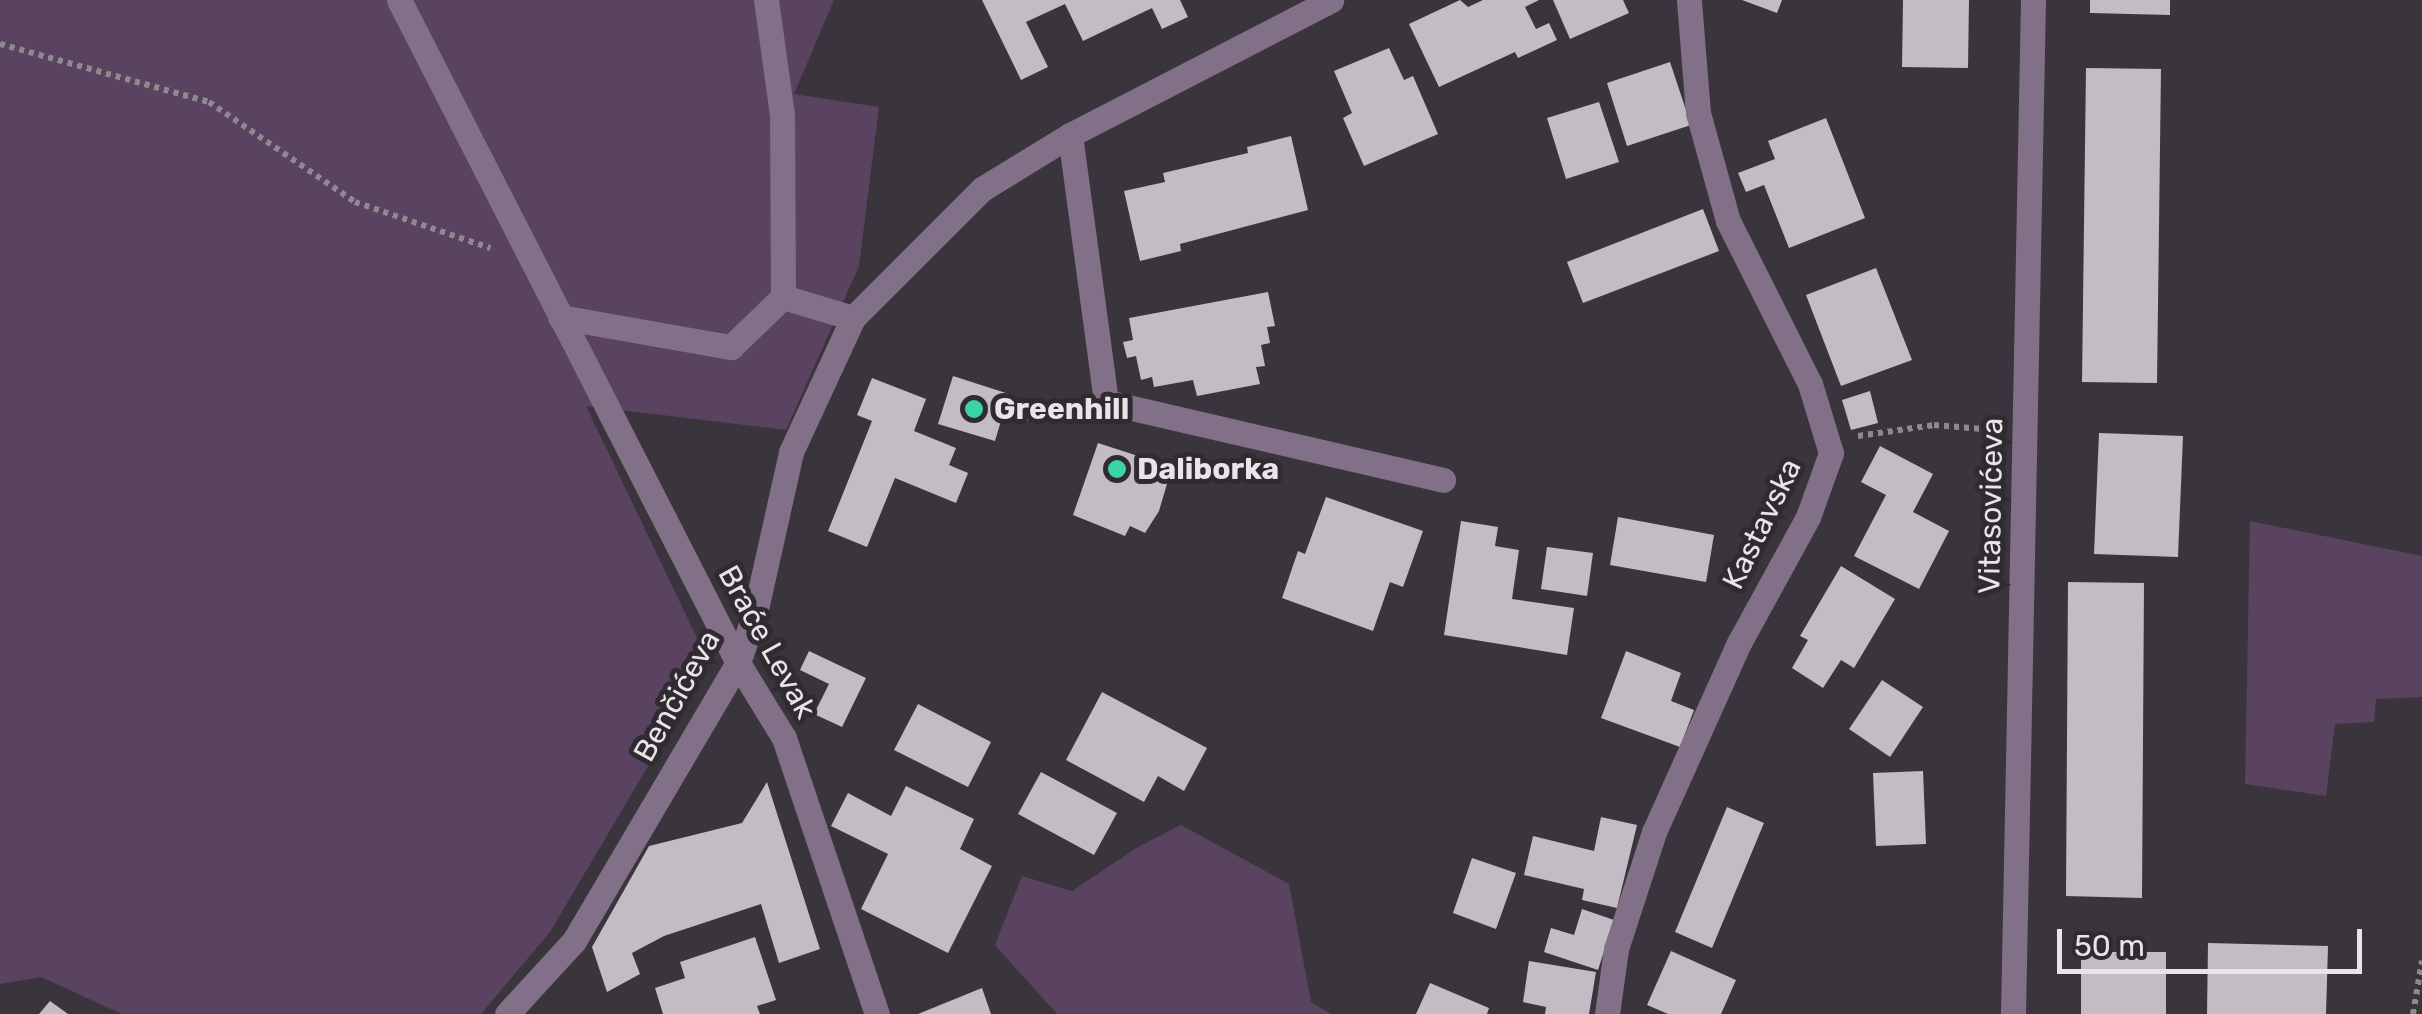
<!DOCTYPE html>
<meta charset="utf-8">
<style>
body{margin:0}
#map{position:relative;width:2422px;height:1014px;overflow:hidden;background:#3a343c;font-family:Rubik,sans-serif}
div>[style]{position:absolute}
.green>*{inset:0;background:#594360}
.building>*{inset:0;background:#c3bcc5}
.path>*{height:6px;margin-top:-3px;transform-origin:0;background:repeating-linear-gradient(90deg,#8e898f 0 5px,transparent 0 10px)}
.minor>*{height:25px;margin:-12.5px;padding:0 12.5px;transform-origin:12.5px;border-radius:12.5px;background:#817087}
.dots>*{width:28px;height:28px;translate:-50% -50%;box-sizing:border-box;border:5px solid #302a31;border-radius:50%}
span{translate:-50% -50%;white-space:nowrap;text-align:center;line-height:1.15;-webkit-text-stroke:10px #302a31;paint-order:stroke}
.poi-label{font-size:30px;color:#e8e4e9;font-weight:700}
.left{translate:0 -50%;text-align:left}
.street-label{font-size:30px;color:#e8e4e9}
.scale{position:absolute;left:2057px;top:929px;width:305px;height:45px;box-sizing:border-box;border:5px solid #e8e4e9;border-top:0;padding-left:12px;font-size:30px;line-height:35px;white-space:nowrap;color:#e8e4e9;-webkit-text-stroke:8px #302a31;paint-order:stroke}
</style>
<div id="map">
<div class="green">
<i style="clip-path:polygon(0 0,834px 0,794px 94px,879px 107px,859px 266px,786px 430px,586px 406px,709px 663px,550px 932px,481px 1014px,122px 1014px,41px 977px,0 984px)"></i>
<i style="clip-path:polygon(2250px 521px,2422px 556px,2422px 697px,2376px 699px,2374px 722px,2335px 724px,2326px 796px,2245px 784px)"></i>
<i style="clip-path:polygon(1181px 825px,1289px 884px,1311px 1002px,1331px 1014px,1057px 1014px,995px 945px,1022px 876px,1072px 891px,1138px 847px)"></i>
</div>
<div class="building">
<i style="clip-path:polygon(982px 0,1180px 0,1188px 17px,1162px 29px,1152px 8px,1083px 41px,1065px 4px,1026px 22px,1048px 67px,1021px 80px)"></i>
<i style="clip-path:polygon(1460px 0,1468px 7px,1483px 0,1539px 0,1525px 7px,1536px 29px,1549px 23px,1557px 40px,1518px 58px,1515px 52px,1439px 87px,1409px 24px)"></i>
<i style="clip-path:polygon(1553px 0,1623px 0,1629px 13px,1570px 39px)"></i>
<i style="clip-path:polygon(1742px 0,1782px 0,1777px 13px)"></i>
<i style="clip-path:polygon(1903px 0,1969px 0,1968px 68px,1902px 67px)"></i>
<i style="clip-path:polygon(2090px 0,2170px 0,2170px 15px,2090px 13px)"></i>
<i style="clip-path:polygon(1389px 48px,1404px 80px,1413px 76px,1438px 134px,1364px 166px,1343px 118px,1352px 113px,1334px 71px)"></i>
<i style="clip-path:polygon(1670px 62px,1691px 125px,1627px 146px,1607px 83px)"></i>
<i style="clip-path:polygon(2086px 68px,2161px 69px,2157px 383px,2082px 382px)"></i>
<i style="clip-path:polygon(1599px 102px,1619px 162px,1566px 179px,1547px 118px)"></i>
<i style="clip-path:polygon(1826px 118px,1865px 218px,1789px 248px,1764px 185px,1746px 192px,1738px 173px,1775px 159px,1768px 141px)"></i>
<i style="clip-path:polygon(1291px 136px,1308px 210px,1180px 244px,1181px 251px,1140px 261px,1124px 191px,1165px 182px,1163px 173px,1248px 153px,1247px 147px)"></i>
<i style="clip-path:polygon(1703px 209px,1719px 251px,1583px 303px,1567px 262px)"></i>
<i style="clip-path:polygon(1876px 268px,1912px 360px,1841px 386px,1806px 295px)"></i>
<i style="clip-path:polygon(1268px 292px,1275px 326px,1267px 327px,1270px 343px,1261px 345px,1265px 366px,1256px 367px,1260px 384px,1197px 396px,1193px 380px,1154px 387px,1152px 377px,1141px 380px,1136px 356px,1127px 358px,1123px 342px,1133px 340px,1129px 318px)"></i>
<i style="clip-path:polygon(953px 376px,1009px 394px,995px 441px,938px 424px)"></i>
<i style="clip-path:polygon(872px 378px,926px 399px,914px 431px,956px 448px,949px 465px,968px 473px,956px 503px,895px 478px,867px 547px,828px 531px,872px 421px,857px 415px)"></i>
<i style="clip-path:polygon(1870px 391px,1878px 423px,1851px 430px,1842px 400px)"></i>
<i style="clip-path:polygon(1028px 401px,1042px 405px,1035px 423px,1023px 418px)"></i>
<i style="clip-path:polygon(2099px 433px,2183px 436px,2178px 557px,2094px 554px)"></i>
<i style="clip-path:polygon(1098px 443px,1172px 467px,1159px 511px,1145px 533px,1130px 526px,1125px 536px,1073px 515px)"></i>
<i style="clip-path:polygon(1880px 446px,1933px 474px,1913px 512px,1949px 531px,1919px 589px,1854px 556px,1886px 495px,1861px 482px)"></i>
<i style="clip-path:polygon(1326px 497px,1423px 531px,1403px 587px,1390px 582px,1373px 631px,1282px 598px,1298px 551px,1305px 554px)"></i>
<i style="clip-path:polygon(1618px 517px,1714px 535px,1706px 582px,1610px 565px)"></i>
<i style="clip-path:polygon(1461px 521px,1498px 527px,1495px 546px,1519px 550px,1512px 599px,1574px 608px,1567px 655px,1444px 635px)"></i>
<i style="clip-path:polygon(1547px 547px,1593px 553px,1587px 596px,1541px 589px)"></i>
<i style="clip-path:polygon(1841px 566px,1895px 599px,1854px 668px,1841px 660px,1823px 688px,1792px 668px,1808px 640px,1800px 636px)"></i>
<i style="clip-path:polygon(2068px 582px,2144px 583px,2142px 898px,2066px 896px)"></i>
<i style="clip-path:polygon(809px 651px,866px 678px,842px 727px,814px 714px,829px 684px,800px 670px)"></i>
<i style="clip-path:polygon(1626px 651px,1681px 673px,1671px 701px,1694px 710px,1680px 747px,1601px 718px)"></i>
<i style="clip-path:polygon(1882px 680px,1923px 707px,1890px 757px,1849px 729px)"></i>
<i style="clip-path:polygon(1102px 692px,1207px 748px,1184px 791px,1158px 776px,1144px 802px,1066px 760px)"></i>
<i style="clip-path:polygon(918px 704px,991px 742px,968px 787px,894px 750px)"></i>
<i style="clip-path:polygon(1923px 771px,1926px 844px,1876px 846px,1873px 773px)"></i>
<i style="clip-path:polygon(1041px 772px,1117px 813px,1094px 855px,1018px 814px)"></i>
<i style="clip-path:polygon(767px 782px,820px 949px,779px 963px,761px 904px,664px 936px,632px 953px,640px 974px,607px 992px,592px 947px,649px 846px,742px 823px)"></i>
<i style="clip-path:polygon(906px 786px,974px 819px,960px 849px,992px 866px,948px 953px,861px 909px,888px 854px,831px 826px,848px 793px,891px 816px)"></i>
<i style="clip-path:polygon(1727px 807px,1764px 823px,1712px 948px,1675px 932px)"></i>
<i style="clip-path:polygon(1601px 817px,1637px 825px,1617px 908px,1582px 900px,1584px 889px,1524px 875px,1533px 836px,1594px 851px)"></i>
<i style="clip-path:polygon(1472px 858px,1516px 873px,1496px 929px,1453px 913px)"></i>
<i style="clip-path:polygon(1582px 909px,1614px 920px,1598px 970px,1544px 952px,1551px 928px,1574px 935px)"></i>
<i style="clip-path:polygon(755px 937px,776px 1000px,757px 1006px,760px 1014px,663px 1014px,655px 988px,685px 978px,680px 962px)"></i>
<i style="clip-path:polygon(2208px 943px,2328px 946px,2326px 1014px,2207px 1014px)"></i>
<i style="clip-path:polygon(1671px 951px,1736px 980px,1721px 1014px,1668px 1014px,1647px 1005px)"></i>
<i style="clip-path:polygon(2081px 952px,2166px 952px,2166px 1014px,2081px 1014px)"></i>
<i style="clip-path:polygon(1529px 961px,1596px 972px,1589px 1014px,1545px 1014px,1546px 1007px,1523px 1002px)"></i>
<i style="clip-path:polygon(1430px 983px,1489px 1008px,1487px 1014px,1416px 1014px)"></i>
<i style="clip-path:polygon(982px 988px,991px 1014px,918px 1014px)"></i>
<i style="clip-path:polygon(50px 1001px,68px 1014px,39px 1014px)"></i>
</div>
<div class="path">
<i style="left:0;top:44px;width:217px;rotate:15.5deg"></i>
<i style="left:209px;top:102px;width:177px;rotate:34.4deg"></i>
<i style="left:355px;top:202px;width:143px;rotate:18.8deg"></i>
<i style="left:1858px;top:436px;width:77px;rotate:-8.2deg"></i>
<i style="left:1934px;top:425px;width:61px;rotate:4.7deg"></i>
<i style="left:2413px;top:1014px;width:54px;rotate:-80.4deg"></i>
</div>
<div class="minor">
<i style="left:399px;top:0;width:745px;rotate:62.92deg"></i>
<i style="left:738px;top:663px;width:88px;rotate:58.5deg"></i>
<i style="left:784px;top:738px;width:291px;rotate:71.4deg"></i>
<i style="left:1070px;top:135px;width:269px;rotate:82.3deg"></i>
<i style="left:1106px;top:402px;width:346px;rotate:13deg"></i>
<i style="left:783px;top:297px;width:73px;rotate:16.7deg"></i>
<i style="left:560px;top:317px;width:174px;rotate:10deg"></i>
<i style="left:731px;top:347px;width:72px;rotate:-43.9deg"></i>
<i style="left:783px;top:297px;width:182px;rotate:-90.3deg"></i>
<i style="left:782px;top:115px;width:116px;rotate:-97.9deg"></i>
<i style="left:507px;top:1014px;width:99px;rotate:-47.5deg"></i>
<i style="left:574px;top:941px;width:323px;rotate:-59.5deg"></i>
<i style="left:738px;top:663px;width:57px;rotate:-71.6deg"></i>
<i style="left:756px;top:609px;width:161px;rotate:-77.4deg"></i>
<i style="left:791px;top:452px;width:148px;rotate:-65.2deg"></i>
<i style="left:853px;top:318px;width:182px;rotate:-45deg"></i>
<i style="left:982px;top:189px;width:103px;rotate:-31.5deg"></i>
<i style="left:1070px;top:135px;width:294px;rotate:-27.3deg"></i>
<i style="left:1607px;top:1014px;width:66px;rotate:-82.1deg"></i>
<i style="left:1616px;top:949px;width:123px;rotate:-72deg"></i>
<i style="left:1654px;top:832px;width:207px;rotate:-65.8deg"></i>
<i style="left:1739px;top:643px;width:144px;rotate:-61.3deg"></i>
<i style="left:1808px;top:517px;width:68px;rotate:-70.2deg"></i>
<i style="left:1831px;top:453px;width:72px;rotate:-106.9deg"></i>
<i style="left:1810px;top:384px;width:182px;rotate:-116.7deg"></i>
<i style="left:1728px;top:221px;width:112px;rotate:-105.5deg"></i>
<i style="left:1698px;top:113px;width:113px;rotate:-94.6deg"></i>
<i style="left:2013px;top:1014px;width:1014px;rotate:-88.87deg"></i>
</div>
<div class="dots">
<i style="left:974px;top:409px;background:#3bd4a4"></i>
<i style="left:1117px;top:469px;background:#3bd4a4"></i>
</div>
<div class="poi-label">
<span class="left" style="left:994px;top:409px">Greenhill</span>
<span class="left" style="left:1137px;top:469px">Daliborka</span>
</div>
<div class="street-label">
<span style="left:1991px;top:506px;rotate:-89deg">Vitasovićeva</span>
<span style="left:1762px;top:524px;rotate:-64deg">Kastavska</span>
<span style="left:767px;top:642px;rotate:61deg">Braće Levak</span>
<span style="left:677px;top:696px;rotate:-61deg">Benčićeva</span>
</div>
<div class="scale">50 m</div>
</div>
